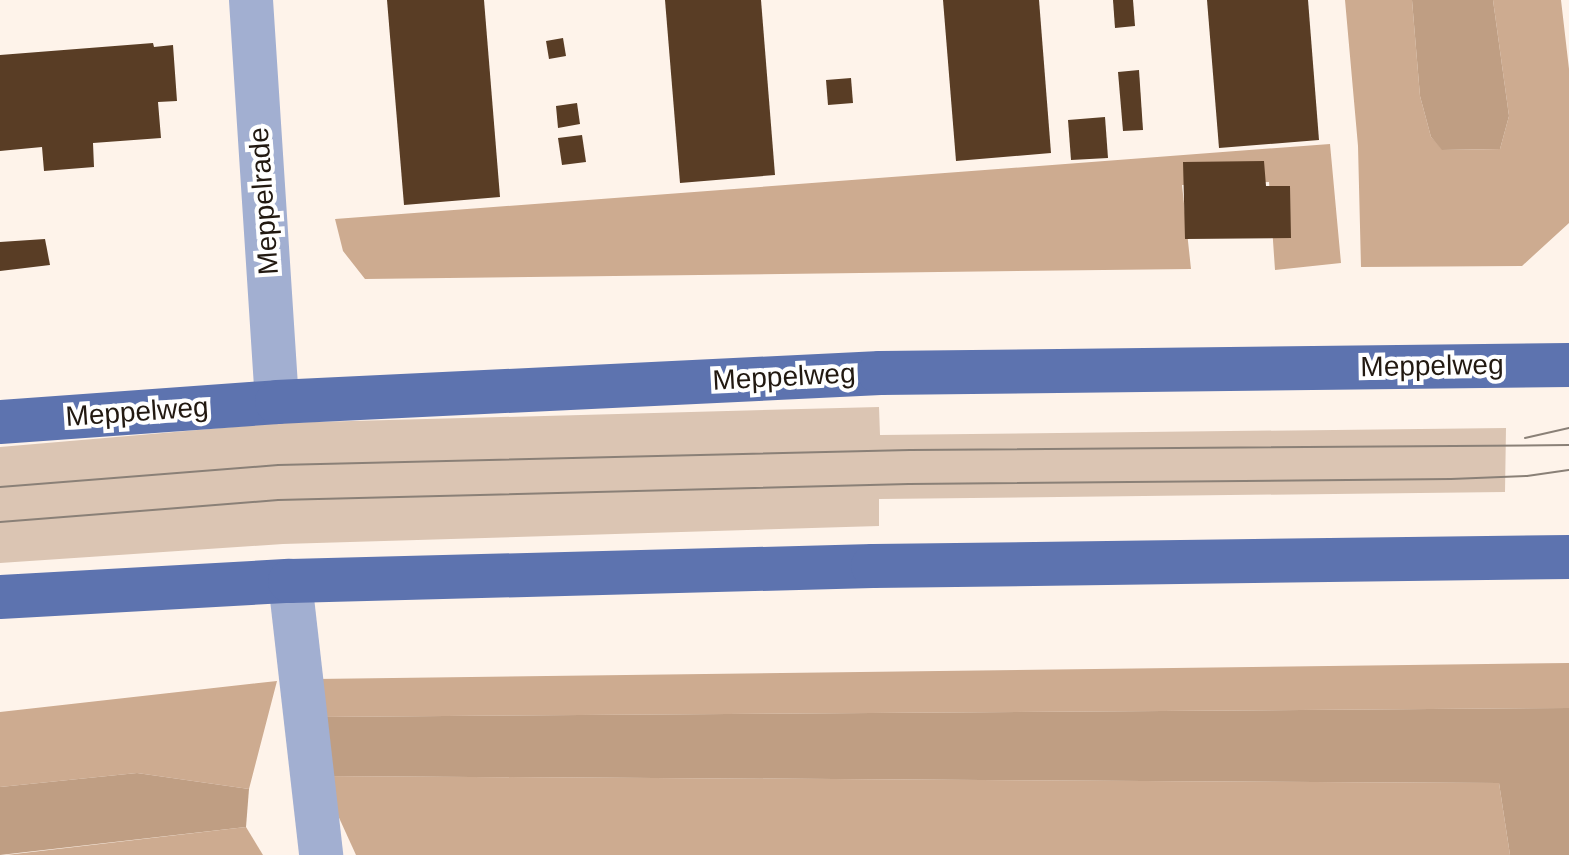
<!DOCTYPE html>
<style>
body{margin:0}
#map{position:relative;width:1569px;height:855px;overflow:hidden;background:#fef3ea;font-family:Helvetica,sans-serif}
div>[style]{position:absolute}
.green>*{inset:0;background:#dbc5b3}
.forest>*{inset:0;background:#cdab90}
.water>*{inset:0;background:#bf9e83}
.building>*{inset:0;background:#593d25}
.minor>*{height:44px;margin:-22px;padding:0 22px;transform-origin:22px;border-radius:22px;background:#a2afd1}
.major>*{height:44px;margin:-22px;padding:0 22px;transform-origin:22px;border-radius:22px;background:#5d73af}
.tram>*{height:2px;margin:-1px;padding:0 1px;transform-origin:1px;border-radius:1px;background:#8a8077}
span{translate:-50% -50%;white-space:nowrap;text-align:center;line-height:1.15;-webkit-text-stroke:8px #fff;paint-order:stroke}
.street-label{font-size:28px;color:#221911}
</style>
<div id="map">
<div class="green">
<i style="clip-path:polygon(879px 407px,880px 435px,1506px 428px,1505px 492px,879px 499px,879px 526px,283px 544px,0 563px,0 447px,278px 423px)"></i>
</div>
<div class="forest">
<i style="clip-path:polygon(1345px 0,1412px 0,1420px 96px,1431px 137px,1443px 150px,1500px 149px,1509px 116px,1493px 0,1561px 0,1569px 69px,1569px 223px,1522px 266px,1361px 267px,1358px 146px)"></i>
<i style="clip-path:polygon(1330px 144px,1341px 263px,1275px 270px,1269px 182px,1182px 185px,1191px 269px,365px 279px,343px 251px,335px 219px)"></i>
<i style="clip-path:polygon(1569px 663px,1569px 708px,316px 717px,315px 679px)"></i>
<i style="clip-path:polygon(277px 681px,249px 789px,137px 773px,0 787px,0 712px)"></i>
<i style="clip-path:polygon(320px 776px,1499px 783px,1510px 855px,356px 855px)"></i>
<i style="clip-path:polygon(246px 827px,263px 855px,6px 855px)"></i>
</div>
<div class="water">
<i style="clip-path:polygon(1412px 0,1493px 0,1509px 116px,1500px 149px,1442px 150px,1431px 137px,1420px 96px)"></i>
<i style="clip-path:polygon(1569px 708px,1569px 855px,1510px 855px,1499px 783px,320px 776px,316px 717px)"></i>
<i style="clip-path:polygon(137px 773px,249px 789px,246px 827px,0 855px,0 787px)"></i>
</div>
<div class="building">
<i style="clip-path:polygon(387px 0,484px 0,500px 197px,404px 205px)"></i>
<i style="clip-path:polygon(665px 0,761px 0,775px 175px,680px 183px)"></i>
<i style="clip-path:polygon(943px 0,1039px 0,1051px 153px,956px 161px)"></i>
<i style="clip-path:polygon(1113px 0,1133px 0,1135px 26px,1115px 28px)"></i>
<i style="clip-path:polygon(1207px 0,1308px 0,1319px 140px,1219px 148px)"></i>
<i style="clip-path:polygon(563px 38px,566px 56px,549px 59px,546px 41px)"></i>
<i style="clip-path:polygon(153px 43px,154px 47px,173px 45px,177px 101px,158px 102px,161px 138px,93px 143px,94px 167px,44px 171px,42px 147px,0 151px,0 55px)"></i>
<i style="clip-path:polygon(1139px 70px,1143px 130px,1123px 131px,1118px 72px)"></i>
<i style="clip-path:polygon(851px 78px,853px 103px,828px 105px,826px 80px)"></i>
<i style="clip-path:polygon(577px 103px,580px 124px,558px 128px,556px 106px)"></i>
<i style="clip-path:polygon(1105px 117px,1108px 158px,1071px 160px,1068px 120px)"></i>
<i style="clip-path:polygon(582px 135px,586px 162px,562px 165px,558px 138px)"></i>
<i style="clip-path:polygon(1264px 161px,1266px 186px,1290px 186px,1291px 238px,1185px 239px,1183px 162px)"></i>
<i style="clip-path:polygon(45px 239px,50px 265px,0 271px,0 242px)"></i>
</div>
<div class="minor">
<i style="left:251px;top:0;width:403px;rotate:86.3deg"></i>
<i style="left:290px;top:581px;width:276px;rotate:83.5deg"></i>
</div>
<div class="major">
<i style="left:0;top:422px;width:278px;rotate:-4.1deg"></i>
<i style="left:277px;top:402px;width:604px;rotate:-2.75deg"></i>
<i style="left:880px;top:373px;width:689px;rotate:-0.67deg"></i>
<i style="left:0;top:597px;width:290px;rotate:-3.2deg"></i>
<i style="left:290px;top:581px;width:583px;rotate:-1.47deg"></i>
<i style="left:873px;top:566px;width:696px;rotate:-0.74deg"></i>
</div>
<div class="tram">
<i style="left:1525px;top:438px;width:45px;rotate:-12.8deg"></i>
<i style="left:0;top:487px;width:279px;rotate:-4.5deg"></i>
<i style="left:278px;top:465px;width:632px;rotate:-1.36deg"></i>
<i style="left:910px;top:450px;width:659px;rotate:-0.43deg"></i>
<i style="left:0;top:522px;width:279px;rotate:-4.5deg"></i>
<i style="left:278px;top:500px;width:631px;rotate:-1.45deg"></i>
<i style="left:909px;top:484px;width:542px;rotate:-0.53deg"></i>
<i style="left:1451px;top:479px;width:76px;rotate:-2.3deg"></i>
<i style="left:1527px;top:476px;width:42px;rotate:-8.1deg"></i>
</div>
<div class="street-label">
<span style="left:264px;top:201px;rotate:-94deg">Meppelrade</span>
<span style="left:1432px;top:366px;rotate:-1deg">Meppelweg</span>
<span style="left:784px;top:377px;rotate:-3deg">Meppelweg</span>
<span style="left:137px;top:412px;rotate:-4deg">Meppelweg</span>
</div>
</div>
